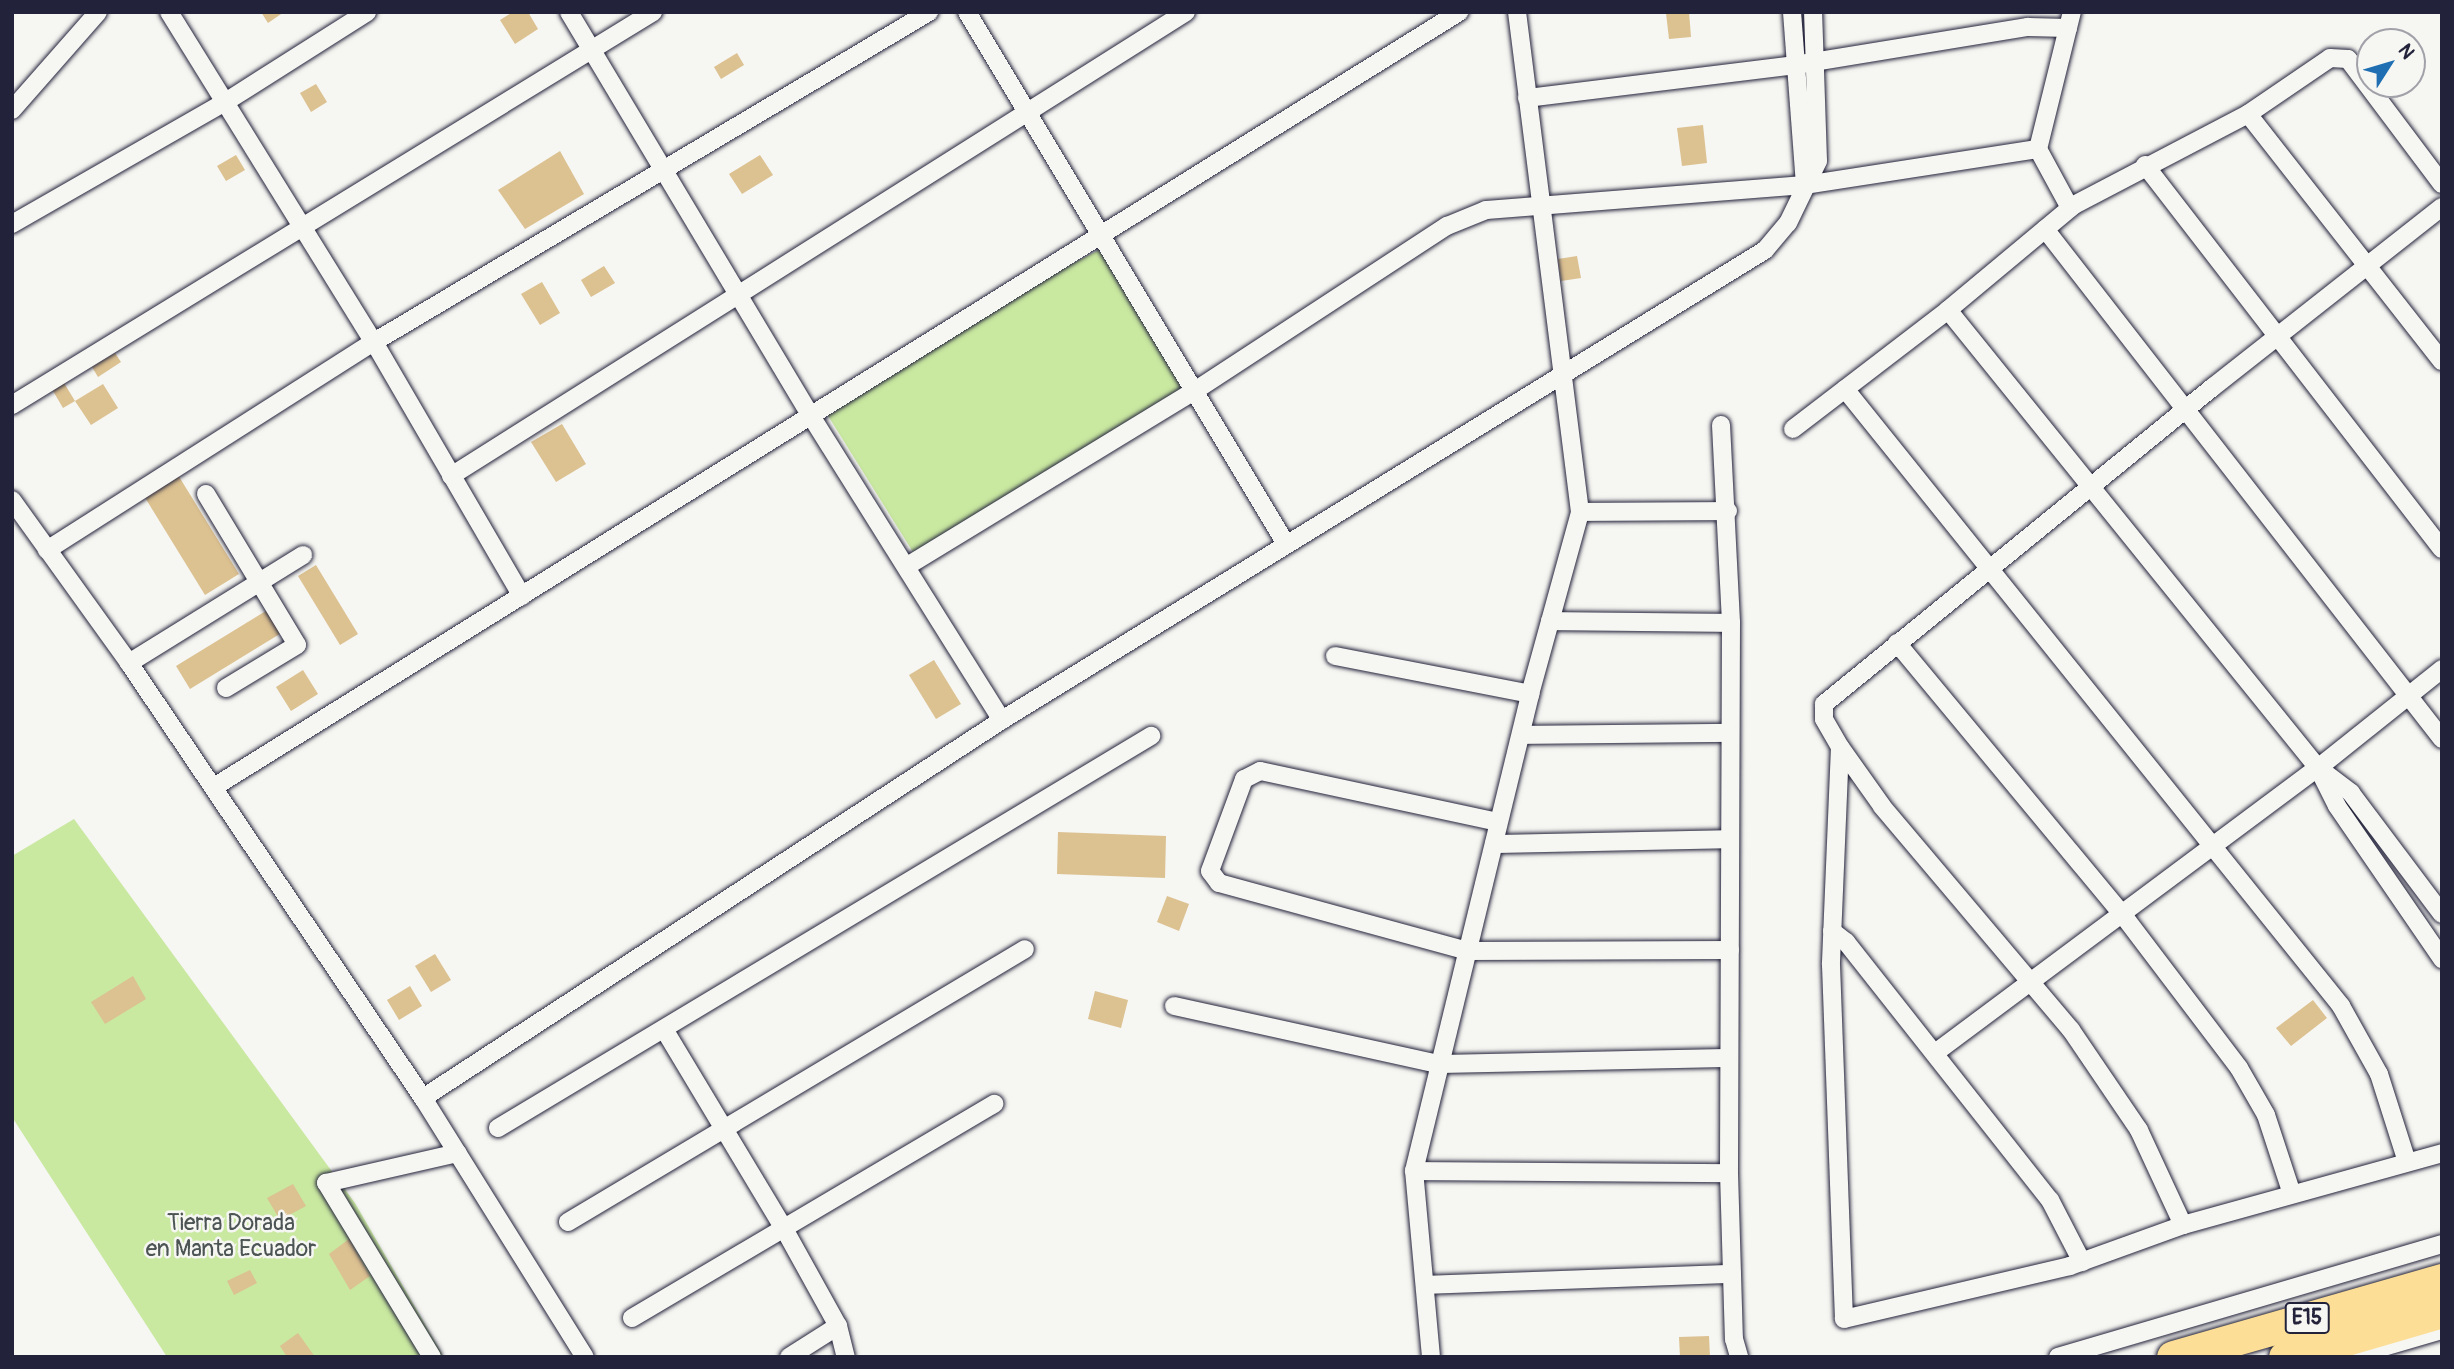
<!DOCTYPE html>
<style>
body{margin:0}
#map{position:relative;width:2454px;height:1369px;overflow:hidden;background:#f6f6f2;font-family:Pangolin,sans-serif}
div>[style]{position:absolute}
.green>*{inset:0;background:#c9e8a0}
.building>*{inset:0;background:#dcc191}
.roads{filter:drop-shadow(0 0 2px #22223b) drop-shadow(0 0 2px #22223b)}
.street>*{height:18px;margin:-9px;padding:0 9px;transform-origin:9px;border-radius:9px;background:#f6f6f2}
.highway>*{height:33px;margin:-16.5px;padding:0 16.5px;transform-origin:16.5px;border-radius:16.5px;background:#fcde96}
span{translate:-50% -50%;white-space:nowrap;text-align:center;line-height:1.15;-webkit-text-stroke:5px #f6f6f2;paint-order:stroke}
.shield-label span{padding:2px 5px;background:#f6f6f2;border:2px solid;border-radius:5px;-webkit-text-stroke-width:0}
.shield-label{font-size:21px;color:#22223b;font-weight:700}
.park-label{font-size:23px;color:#4c5454}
.frame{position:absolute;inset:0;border:14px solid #22223b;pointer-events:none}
.north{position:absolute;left:2356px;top:28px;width:70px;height:70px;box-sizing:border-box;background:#f6f6f2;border:2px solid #a1a1a9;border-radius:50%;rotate:53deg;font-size:19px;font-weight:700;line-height:28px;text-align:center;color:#22223b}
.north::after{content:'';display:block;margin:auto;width:24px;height:32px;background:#1f6fb2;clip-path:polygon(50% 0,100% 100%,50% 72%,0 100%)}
</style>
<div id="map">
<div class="green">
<i style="clip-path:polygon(1103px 248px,1184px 388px,913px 552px,825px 411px,1032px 284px)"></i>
<i style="clip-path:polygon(74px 819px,355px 1203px,444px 1357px,167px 1357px,12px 1117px,12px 856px)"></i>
</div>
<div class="building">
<i style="clip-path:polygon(261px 12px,284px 12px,268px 23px)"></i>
<i style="clip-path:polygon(513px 12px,528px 12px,538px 29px,515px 44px,500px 20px)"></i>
<i style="clip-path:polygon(1689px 12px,1691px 37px,1669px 39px,1666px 13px)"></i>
<i style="clip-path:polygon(737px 53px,744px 65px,721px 79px,714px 67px)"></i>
<i style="clip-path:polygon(316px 84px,327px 102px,311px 112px,300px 93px)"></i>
<i style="clip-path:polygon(1703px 125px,1707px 163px,1682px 166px,1677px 128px)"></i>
<i style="clip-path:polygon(560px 151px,584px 194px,525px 229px,498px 190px)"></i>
<i style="clip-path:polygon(236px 155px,245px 170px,226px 181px,217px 166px)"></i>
<i style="clip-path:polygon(760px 155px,773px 175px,742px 194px,729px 174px)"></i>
<i style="clip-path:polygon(1577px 256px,1581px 278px,1561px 281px,1558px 259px)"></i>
<i style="clip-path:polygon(604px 266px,615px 283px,591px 297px,581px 280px)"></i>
<i style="clip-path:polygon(542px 282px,560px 313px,540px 325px,521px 294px)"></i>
<i style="clip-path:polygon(115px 353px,121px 362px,98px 377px,92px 367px)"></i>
<i style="clip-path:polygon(64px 383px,75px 401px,63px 408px,53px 391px)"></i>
<i style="clip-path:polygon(103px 384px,118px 408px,91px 425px,75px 401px)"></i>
<i style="clip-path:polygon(562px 424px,586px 464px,556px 482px,531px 442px)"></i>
<i style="clip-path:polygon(178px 475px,239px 574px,205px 595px,144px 496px)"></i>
<i style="clip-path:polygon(316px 565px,358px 634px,340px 645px,298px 576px)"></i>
<i style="clip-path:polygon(269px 609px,283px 632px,190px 689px,176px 666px)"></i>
<i style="clip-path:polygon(934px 660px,961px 704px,936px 719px,909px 675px)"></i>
<i style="clip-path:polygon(303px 670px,318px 694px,291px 711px,276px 687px)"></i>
<i style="clip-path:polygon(1058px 832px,1166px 836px,1165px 878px,1057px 874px)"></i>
<i style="clip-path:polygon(1167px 896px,1189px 904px,1179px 931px,1157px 922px)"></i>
<i style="clip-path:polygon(435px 954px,451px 980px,431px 992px,415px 966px)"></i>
<i style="clip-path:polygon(133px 976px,146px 999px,105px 1024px,91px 1002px)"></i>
<i style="clip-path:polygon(410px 986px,422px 1006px,399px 1020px,387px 1000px)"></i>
<i style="clip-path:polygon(1095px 991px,1128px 1000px,1121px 1028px,1088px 1019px)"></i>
<i style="clip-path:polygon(2313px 1000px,2327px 1018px,2291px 1046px,2276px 1028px)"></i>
<i style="clip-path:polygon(293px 1184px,306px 1206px,280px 1220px,267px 1198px)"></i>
<i style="clip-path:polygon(349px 1239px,370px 1276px,350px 1290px,329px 1254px)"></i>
<i style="clip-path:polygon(250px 1270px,257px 1283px,234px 1295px,227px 1281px)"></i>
<i style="clip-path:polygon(298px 1333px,315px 1357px,287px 1357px,280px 1346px)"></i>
<i style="clip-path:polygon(1709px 1336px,1710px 1357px,1680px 1357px,1679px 1337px)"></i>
</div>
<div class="roads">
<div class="street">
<i style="left:169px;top:12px;width:388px;rotate:58.2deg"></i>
<i style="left:374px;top:342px;width:294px;rotate:59.8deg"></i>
<i style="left:569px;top:12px;width:471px;rotate:59.1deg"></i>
<i style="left:811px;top:416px;width:359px;rotate:57.9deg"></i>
<i style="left:967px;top:12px;width:620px;rotate:59.05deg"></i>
<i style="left:1792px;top:12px;width:173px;rotate:85.7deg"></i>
<i style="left:1527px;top:98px;width:270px;rotate:-7deg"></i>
<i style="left:1795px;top:65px;width:236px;rotate:-9.3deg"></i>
<i style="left:2028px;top:27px;width:40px;rotate:1.4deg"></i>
<i style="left:12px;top:110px;width:130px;rotate:-48.7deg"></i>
<i style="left:2248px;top:114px;width:314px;rotate:51.9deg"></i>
<i style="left:2145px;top:165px;width:485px;rotate:52.3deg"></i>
<i style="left:2070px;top:208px;width:67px;rotate:-118.5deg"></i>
<i style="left:2038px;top:149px;width:141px;rotate:-76.1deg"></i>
<i style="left:12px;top:224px;width:248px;rotate:-29.8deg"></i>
<i style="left:227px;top:101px;width:166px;rotate:-32.4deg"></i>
<i style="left:2045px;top:229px;width:646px;rotate:52.1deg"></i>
<i style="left:1948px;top:310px;width:589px;rotate:51.07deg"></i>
<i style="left:2318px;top:768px;width:42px;rotate:63.4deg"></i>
<i style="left:2337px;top:806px;width:186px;rotate:55.5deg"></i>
<i style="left:1845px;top:389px;width:792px;rotate:51.2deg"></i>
<i style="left:2341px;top:1006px;width:78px;rotate:60.8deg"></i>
<i style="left:2379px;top:1074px;width:92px;rotate:72.3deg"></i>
<i style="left:12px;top:405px;width:752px;rotate:-31.51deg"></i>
<i style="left:1721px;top:425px;width:198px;rotate:87.1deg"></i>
<i style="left:1731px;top:623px;width:550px;rotate:90.21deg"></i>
<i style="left:1729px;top:1173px;width:166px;rotate:88.3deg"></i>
<i style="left:1734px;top:1339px;width:19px;rotate:74deg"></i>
<i style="left:1793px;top:429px;width:195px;rotate:-37.5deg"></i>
<i style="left:1948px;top:310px;width:164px;rotate:-39.8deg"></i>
<i style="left:2074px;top:205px;width:196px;rotate:-27.6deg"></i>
<i style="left:2248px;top:114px;width:99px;rotate:-34.3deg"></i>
<i style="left:2330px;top:58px;width:18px;rotate:3deg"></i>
<i style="left:2348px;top:59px;width:156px;rotate:53.1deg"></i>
<i style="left:451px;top:476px;width:869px;rotate:-32.26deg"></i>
<i style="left:206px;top:494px;width:176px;rotate:58.9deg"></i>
<i style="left:297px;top:645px;width:83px;rotate:148.8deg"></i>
<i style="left:12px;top:500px;width:201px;rotate:54.3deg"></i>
<i style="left:129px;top:663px;width:525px;rotate:55.95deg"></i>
<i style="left:423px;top:1098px;width:305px;rotate:58deg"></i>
<i style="left:1580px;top:512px;width:148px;rotate:-0.4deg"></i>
<i style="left:47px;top:550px;width:388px;rotate:-32.5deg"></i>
<i style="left:374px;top:342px;width:646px;rotate:-30.74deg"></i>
<i style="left:909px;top:565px;width:336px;rotate:-31.4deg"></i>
<i style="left:1196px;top:390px;width:300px;rotate:-33.2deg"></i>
<i style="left:1447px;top:226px;width:42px;rotate:-22.3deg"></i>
<i style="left:1486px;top:210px;width:320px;rotate:-4.5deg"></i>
<i style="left:1805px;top:185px;width:236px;rotate:-8.8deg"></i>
<i style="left:1550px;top:621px;width:181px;rotate:0.6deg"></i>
<i style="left:1897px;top:643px;width:359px;rotate:50.3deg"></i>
<i style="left:2126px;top:919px;width:187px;rotate:52.8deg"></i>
<i style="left:2239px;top:1068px;width:54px;rotate:60.1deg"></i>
<i style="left:2266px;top:1115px;width:83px;rotate:71.8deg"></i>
<i style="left:1335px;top:656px;width:199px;rotate:11deg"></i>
<i style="left:129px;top:663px;width:205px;rotate:-31.8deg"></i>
<i style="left:1521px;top:735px;width:208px;rotate:-0.6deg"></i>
<i style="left:1840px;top:747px;width:218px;rotate:92.4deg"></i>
<i style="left:1831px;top:965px;width:354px;rotate:87.9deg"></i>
<i style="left:1844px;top:1319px;width:232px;rotate:-13.2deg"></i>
<i style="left:2070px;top:1266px;width:120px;rotate:-19.9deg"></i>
<i style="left:2183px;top:1225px;width:269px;rotate:-15.5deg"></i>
<i style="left:2321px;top:770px;width:38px;rotate:37deg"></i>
<i style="left:2351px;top:793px;width:151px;rotate:53.1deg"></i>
<i style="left:214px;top:787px;width:1467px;rotate:-31.9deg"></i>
<i style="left:1498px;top:822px;width:243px;rotate:-167.9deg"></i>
<i style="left:1260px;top:771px;width:18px;rotate:153deg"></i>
<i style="left:1244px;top:779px;width:98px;rotate:110.3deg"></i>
<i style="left:1210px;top:871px;width:15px;rotate:53deg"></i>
<i style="left:1219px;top:883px;width:257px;rotate:15.3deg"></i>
<i style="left:1467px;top:951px;width:263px;rotate:-0.2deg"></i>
<i style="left:1494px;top:844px;width:235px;rotate:-1.2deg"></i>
<i style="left:1832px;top:931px;width:18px;rotate:38deg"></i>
<i style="left:1846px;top:942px;width:329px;rotate:51.7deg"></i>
<i style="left:2050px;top:1200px;width:70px;rotate:62.7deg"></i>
<i style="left:1174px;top:1006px;width:270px;rotate:12.4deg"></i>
<i style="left:1438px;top:1064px;width:290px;rotate:-1.2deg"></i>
<i style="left:664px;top:1029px;width:229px;rotate:59deg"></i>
<i style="left:782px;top:1225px;width:115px;rotate:61deg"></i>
<i style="left:838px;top:1326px;width:32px;rotate:76deg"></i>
<i style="left:1935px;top:1053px;width:477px;rotate:-36.7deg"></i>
<i style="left:2318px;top:768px;width:159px;rotate:-38.6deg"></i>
<i style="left:423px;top:1098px;width:691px;rotate:-33.14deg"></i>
<i style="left:1002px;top:720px;width:896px;rotate:-31.63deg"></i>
<i style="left:1765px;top:250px;width:35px;rotate:-50deg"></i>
<i style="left:1788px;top:223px;width:69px;rotate:-64.2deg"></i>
<i style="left:1818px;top:161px;width:149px;rotate:-91.9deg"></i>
<i style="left:498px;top:1128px;width:762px;rotate:-30.98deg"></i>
<i style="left:1414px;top:1171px;width:315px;rotate:0.4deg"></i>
<i style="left:568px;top:1222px;width:532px;rotate:-30.85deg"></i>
<i style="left:2183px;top:1225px;width:105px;rotate:-114.9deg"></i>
<i style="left:2139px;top:1130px;width:121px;rotate:-124.2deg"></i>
<i style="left:2071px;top:1030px;width:293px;rotate:-130.2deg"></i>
<i style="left:1882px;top:806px;width:72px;rotate:-125.4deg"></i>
<i style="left:1840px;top:747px;width:32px;rotate:-120deg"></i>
<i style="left:1824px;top:719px;width:15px;rotate:-90deg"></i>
<i style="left:1824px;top:704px;width:502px;rotate:-39.18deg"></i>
<i style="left:2213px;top:387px;width:291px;rotate:-38.2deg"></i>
<i style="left:1425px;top:1285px;width:307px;rotate:-2.1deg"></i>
<i style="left:632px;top:1318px;width:421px;rotate:-30.6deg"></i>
<i style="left:432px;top:1357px;width:204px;rotate:-121.3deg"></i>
<i style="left:326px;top:1183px;width:135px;rotate:-12.8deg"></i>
<i style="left:789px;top:1357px;width:58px;rotate:-32.3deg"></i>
<i style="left:1431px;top:1357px;width:187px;rotate:-95.2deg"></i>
<i style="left:1414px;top:1171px;width:491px;rotate:-76.3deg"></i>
<i style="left:1530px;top:694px;width:189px;rotate:-74.6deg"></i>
<i style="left:1580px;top:512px;width:504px;rotate:-97.18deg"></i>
<i style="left:2058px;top:1357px;width:400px;rotate:-16.4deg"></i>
<i style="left:2349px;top:1357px;width:97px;rotate:-16.2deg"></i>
</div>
<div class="highway">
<i style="left:2173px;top:1357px;width:280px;rotate:-16deg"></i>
<i style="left:2285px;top:1357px;width:164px;rotate:-16.3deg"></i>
</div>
</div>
<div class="shield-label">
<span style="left:2307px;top:1318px">E15</span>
</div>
<div class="park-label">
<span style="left:231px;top:1236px">Tierra Dorada<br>en Manta Ecuador</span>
</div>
<div class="frame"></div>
<div class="north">N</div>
</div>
